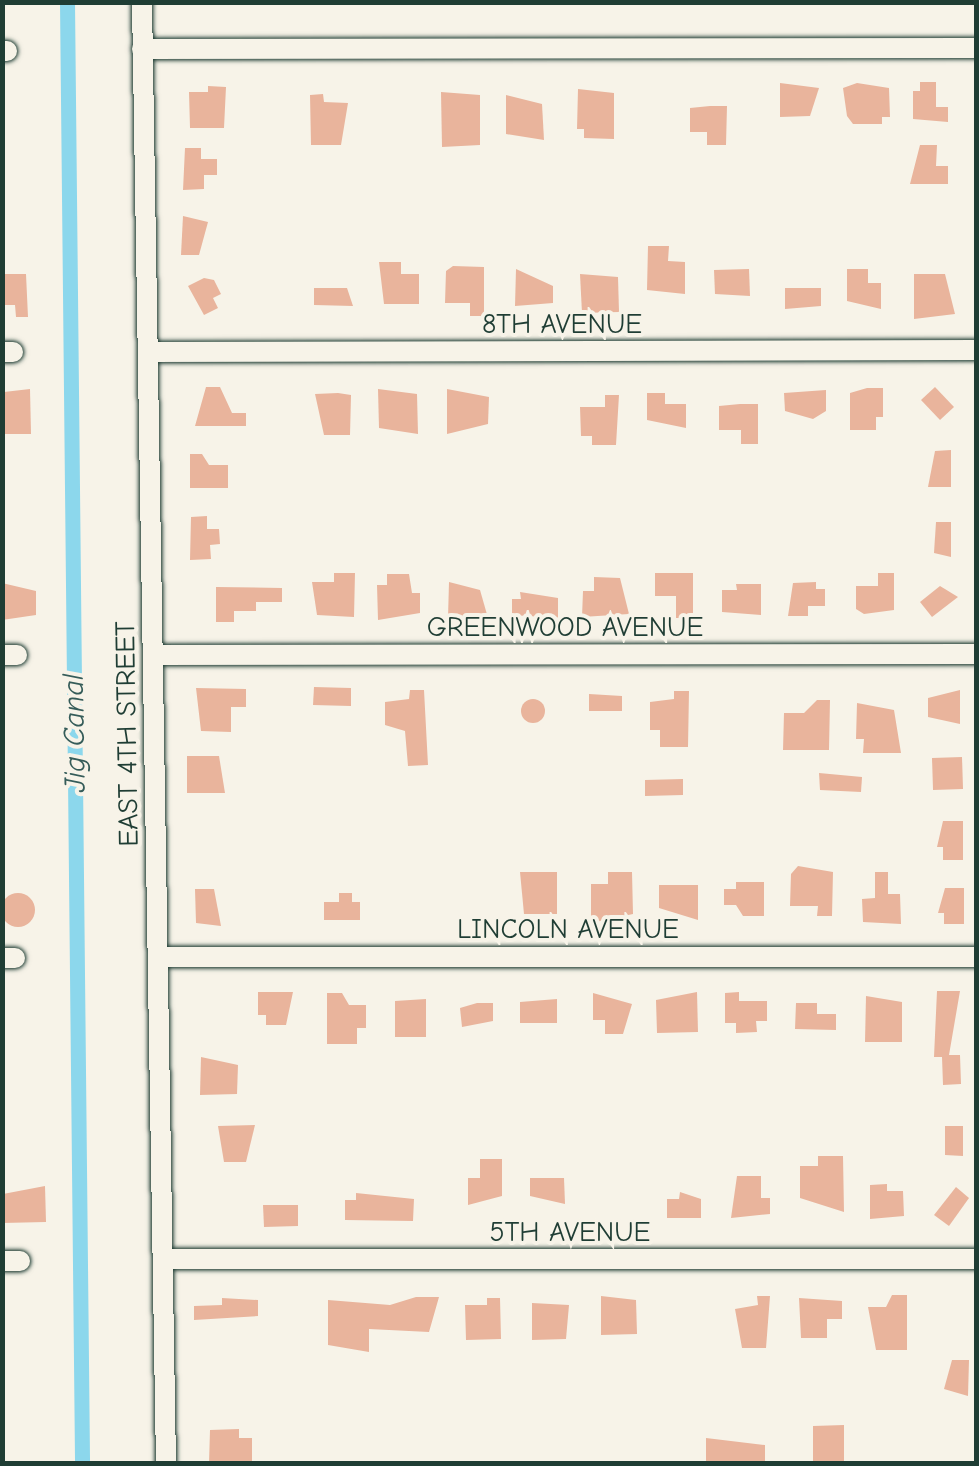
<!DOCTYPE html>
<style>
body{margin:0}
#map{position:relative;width:979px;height:1466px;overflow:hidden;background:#f7f3e8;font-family:"Comic Neue",sans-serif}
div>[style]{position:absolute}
.canal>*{height:15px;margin:-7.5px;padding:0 7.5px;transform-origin:7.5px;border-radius:7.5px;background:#8cd7ec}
.building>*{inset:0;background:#e9b49c}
.round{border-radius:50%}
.roads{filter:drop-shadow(0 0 2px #1f3d34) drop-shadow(0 0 2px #1f3d34)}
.minor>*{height:20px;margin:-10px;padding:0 10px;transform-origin:10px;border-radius:10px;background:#f7f3e8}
span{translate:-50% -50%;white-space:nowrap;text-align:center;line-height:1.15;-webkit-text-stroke:8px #f7f3e8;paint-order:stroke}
.street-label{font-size:28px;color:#1f3d34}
.water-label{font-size:30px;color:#355c59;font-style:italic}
.frame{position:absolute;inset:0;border:5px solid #1f3d34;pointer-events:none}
</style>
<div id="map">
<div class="canal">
<i style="left:67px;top:2px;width:1462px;rotate:89.41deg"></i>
</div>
<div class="building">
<i style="clip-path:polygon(920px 82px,936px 82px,936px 107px,948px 107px,948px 122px,913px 119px,913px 91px,920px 91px)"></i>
<i style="clip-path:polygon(780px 83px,819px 88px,810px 116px,780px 117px)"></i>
<i style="clip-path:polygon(857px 83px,889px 88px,890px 117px,882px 117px,882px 124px,853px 124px,847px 116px,843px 88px)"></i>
<i style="clip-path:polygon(208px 86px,226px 87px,224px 128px,190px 128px,189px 92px,208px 92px)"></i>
<i style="clip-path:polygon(578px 89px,614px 93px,614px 139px,584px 138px,584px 129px,577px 129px)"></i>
<i style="clip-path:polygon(441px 92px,480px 95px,480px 145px,442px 147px)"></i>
<i style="clip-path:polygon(323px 94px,324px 102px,348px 103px,341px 145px,311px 145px,310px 95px)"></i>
<i style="clip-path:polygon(506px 95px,542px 104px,544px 140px,506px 134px)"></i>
<i style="clip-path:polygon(710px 106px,727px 106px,726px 145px,707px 145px,707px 132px,690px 132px,690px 108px)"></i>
<i style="clip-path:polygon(920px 145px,937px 145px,936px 166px,948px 166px,948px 184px,910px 184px)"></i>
<i style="clip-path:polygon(185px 148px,201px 148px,201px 159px,217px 159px,217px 175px,204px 175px,204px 189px,183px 190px)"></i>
<i style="clip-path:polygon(183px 216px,208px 222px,199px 255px,181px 255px)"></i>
<i style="clip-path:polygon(648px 246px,669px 246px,668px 261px,685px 262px,685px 294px,647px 290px)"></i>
<i style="clip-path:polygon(379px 262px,401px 262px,401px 274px,419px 274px,419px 304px,384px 304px)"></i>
<i style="clip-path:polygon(453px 266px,484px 267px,484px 316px,470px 316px,470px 303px,445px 303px,446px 271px)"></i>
<i style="clip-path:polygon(516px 269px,553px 286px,553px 303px,515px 306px)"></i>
<i style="clip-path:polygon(749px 269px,750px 296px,715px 294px,714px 270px)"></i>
<i style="clip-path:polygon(847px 269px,868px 269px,868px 283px,881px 283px,881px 309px,847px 301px)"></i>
<i style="clip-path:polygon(2px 274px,26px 274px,28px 317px,16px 317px,15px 305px,2px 305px)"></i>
<i style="clip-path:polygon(580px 274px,618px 277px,619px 312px,582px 313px)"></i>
<i style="clip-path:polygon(914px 274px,945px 274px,955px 314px,914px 319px)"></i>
<i style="clip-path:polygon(204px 278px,214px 280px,221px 294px,213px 298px,218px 308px,204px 315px,188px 286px)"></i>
<i style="clip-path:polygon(314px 288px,347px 288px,353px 306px,314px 305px)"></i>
<i style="clip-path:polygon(785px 288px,821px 288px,821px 306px,785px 309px)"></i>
<i style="clip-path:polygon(206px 387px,220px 387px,232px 413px,246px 413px,246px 426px,195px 426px)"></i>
<i style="clip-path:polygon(935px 387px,954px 407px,940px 420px,921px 400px)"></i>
<i style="clip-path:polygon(867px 388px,883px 388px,883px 417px,876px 417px,876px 430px,850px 430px,850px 393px)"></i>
<i style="clip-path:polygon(30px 389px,31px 434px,2px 434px,4px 392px)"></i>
<i style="clip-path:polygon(378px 389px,417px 394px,418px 434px,379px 428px)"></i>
<i style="clip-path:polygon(447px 389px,489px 397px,488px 424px,447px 434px)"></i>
<i style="clip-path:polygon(826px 390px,826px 411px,813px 419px,785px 411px,784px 393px)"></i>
<i style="clip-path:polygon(338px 393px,351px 395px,350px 435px,324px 435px,315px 394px)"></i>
<i style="clip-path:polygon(647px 393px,665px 393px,665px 404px,686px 404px,686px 428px,647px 420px)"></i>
<i style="clip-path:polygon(605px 395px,619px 395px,616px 445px,592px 445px,592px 436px,581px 436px,580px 407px,605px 407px)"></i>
<i style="clip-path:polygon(740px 404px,758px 404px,758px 444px,741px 444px,741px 430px,719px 430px,719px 406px)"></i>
<i style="clip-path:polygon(951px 450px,951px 487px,928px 487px,935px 451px)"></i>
<i style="clip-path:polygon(190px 454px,202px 454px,209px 465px,228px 465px,228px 488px,190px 488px)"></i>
<i style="clip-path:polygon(207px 516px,207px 529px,219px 529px,220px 544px,210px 545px,211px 559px,190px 560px,191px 517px)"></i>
<i style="clip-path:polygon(936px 522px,951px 522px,951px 557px,934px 553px)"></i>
<i style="clip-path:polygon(334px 573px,355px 573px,354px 617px,317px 615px,312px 582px,334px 582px)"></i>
<i style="clip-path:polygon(655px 573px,693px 573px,693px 618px,676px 618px,676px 596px,655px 596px)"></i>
<i style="clip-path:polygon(878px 573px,894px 573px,894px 610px,864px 614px,856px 609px,856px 586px,878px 586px)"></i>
<i style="clip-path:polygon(387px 574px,409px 574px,412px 593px,420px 593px,420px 613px,378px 620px,377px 585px,387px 585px)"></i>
<i style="clip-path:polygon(594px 577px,620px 578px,629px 614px,582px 617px,583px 591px,594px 591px)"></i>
<i style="clip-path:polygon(449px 582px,480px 590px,488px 618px,448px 618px)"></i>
<i style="clip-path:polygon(816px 582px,816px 589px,825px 589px,825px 606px,808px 606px,808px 616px,788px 616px,793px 583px)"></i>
<i style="clip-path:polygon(2px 583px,36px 591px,36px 615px,2px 620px)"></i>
<i style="clip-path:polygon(736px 584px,761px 584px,761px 615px,722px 612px,722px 590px,737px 590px)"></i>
<i style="clip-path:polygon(940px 586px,958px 597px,932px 617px,920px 602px)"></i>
<i style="clip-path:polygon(216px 587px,282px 588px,282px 602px,256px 602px,256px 611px,234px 611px,234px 622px,216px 622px)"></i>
<i style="clip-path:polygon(520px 592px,558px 598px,558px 618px,512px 615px,512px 599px,521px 599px)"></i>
<i style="clip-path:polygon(314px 687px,351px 688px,351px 706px,313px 705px)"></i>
<i style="clip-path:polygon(196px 688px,246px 689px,246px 707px,231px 707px,231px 732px,201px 731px)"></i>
<i style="clip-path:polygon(410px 690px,424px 690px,428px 765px,408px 766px,405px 731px,385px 725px,385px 702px,409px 699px)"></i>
<i style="clip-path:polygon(960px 690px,960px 724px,928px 717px,928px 698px)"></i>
<i style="clip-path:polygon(674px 691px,689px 691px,688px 747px,660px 747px,660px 730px,650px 730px,650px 702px,674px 699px)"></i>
<i style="clip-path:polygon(589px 694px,622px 696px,622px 711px,589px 711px)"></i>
<i class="round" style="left:521px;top:699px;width:24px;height:24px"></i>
<i style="clip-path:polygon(817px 700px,830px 700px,829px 750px,783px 750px,784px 713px,804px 713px)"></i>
<i style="clip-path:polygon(857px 703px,894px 710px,901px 753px,863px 753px,864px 739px,856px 739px)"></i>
<i style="clip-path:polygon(187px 756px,219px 756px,225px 793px,187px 793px)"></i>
<i style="clip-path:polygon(962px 757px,963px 789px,933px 790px,932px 758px)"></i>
<i style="clip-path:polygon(819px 773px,862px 777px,861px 792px,820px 790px)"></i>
<i style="clip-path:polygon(683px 779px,683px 795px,645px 796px,645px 780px)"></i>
<i style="clip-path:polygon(943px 821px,963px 821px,963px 860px,943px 860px,943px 847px,937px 847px)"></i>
<i style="clip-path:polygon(798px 866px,833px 872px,832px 916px,817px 916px,818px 906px,790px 906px,791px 874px)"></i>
<i style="clip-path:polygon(520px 872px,557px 872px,557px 914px,524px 914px)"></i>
<i style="clip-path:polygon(608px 872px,632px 872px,633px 914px,591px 923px,591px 884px,608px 884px)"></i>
<i style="clip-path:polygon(875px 872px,888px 872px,888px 894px,900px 894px,901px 924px,863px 922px,862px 899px,875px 898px)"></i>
<i style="clip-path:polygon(736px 882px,764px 882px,764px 916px,743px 916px,736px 905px,724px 905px,724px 889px,736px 889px)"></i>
<i style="clip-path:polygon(659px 885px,698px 885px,698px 920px,659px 908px)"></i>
<i style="clip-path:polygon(945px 888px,964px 888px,964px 924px,944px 924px,944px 913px,938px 913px)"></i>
<i style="clip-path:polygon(195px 889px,214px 889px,221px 926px,196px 923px)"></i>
<i style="clip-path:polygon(339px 893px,352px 893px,352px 902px,360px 902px,360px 920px,324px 920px,324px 902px,339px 902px)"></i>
<i class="round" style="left:1px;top:893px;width:34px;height:34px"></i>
<i style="clip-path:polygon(937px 991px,960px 991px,949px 1055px,960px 1055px,961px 1084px,943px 1085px,942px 1057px,934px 1057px)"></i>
<i style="clip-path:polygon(258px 992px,293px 992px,286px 1025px,266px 1025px,266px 1015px,258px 1015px)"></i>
<i style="clip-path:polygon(697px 992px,698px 1032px,657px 1033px,656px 1000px)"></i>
<i style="clip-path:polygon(739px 992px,739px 1001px,767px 1001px,767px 1021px,756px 1021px,757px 1032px,736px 1033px,736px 1023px,725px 1023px,725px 993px)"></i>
<i style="clip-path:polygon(327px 993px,342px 993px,349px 1005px,366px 1005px,366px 1028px,357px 1028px,357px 1044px,327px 1044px)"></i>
<i style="clip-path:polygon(593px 993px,632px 1004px,623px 1034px,605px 1034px,605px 1020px,593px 1020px)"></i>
<i style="clip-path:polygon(866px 996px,902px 1002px,902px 1042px,865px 1042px)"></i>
<i style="clip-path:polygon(426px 999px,426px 1037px,395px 1037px,395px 1001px)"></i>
<i style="clip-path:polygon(557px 999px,557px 1023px,520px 1023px,520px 1002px)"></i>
<i style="clip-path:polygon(477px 1003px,493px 1003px,493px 1021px,462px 1027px,460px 1008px)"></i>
<i style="clip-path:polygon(796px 1003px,817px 1003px,817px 1014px,836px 1014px,836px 1030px,795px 1029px)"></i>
<i style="clip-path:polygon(201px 1057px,238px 1065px,237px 1094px,200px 1095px)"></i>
<i style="clip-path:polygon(255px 1125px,246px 1162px,224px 1162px,218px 1126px)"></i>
<i style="clip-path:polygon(945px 1126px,963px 1126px,963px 1156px,945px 1155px)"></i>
<i style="clip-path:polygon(818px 1156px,843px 1156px,844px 1212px,800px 1198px,800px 1166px,818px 1166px)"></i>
<i style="clip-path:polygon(480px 1159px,502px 1159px,502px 1196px,468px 1205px,468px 1178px,480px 1178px)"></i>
<i style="clip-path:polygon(737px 1176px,761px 1176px,761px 1198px,770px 1198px,770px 1214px,731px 1218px)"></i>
<i style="clip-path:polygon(530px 1178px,564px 1178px,565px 1204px,530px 1196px)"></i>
<i style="clip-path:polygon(887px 1184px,887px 1191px,903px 1191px,904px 1216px,870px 1219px,870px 1185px)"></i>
<i style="clip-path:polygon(45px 1186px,46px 1222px,2px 1223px,3px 1194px)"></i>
<i style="clip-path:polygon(956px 1187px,969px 1198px,949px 1226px,934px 1215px)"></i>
<i style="clip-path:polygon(680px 1192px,701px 1199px,701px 1218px,667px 1218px,667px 1199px,679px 1199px)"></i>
<i style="clip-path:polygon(356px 1193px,414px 1199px,413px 1221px,345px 1220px,345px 1200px,356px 1200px)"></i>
<i style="clip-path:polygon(263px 1205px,298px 1205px,298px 1226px,264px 1227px)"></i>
<i style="clip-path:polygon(892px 1295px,907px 1295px,907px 1350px,876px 1350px,868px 1307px,886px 1307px)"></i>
<i style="clip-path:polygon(601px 1296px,636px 1300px,637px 1334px,601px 1335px)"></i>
<i style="clip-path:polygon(757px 1296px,770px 1296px,766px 1348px,742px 1348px,735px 1309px,758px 1305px)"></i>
<i style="clip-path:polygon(416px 1297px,439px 1297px,429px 1332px,369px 1329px,369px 1352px,328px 1345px,328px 1300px,390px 1305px)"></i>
<i style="clip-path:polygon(222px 1298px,258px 1300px,258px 1316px,194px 1320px,194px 1306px,222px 1305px)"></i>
<i style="clip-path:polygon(487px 1298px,500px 1298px,501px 1339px,466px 1340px,465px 1305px,487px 1305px)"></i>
<i style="clip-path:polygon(799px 1298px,842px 1301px,842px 1319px,827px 1319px,827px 1338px,801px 1338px)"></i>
<i style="clip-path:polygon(532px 1303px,569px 1305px,566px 1339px,532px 1340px)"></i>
<i style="clip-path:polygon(952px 1360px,969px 1360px,968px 1396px,944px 1389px)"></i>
<i style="clip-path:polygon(844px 1425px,844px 1464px,813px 1464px,813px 1426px)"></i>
<i style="clip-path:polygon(239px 1429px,239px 1438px,252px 1438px,252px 1464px,209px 1464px,210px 1430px)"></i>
<i style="clip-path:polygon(706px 1438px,765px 1445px,765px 1464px,706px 1464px)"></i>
</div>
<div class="roads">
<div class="minor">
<i style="left:142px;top:2px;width:1462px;rotate:89.06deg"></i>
<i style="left:142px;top:49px;width:834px;rotate:-0.07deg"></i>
<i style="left:2px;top:51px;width:5px"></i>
<i style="left:2px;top:352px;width:11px"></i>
<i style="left:148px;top:352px;width:828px;rotate:-0.14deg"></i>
<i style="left:2px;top:655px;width:15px"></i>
<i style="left:153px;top:655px;width:823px;rotate:-0.07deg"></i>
<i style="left:159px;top:957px;width:817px"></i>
<i style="left:2px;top:958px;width:13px"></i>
<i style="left:164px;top:1259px;width:812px"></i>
<i style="left:2px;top:1261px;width:18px"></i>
</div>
</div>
<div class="street-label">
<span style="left:562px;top:324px">8TH AVENUE</span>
<span style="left:565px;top:627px">GREENWOOD AVENUE</span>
<span style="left:127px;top:734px;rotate:-91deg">EAST 4TH STREET</span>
<span style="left:568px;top:929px">LINCOLN AVENUE</span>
<span style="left:570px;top:1232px">5TH AVENUE</span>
</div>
<div class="water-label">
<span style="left:75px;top:733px;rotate:-91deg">Jig Canal</span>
</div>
<div class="frame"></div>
</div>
